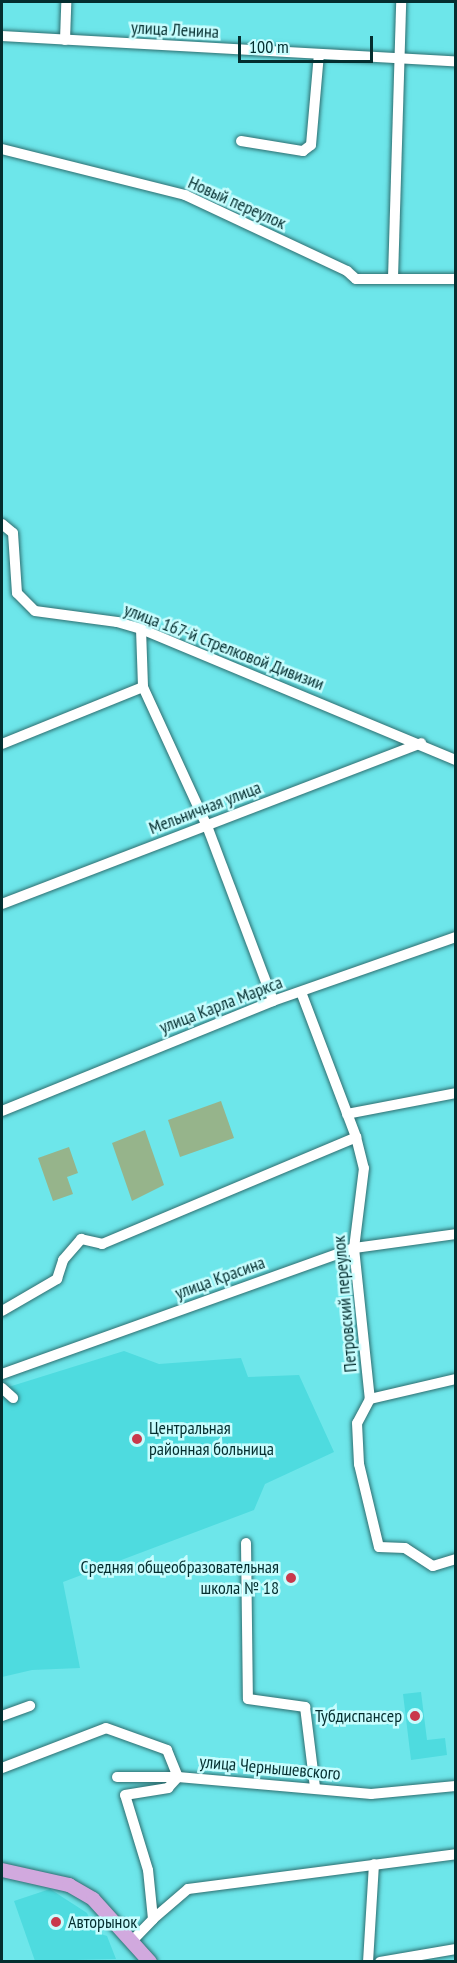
<!DOCTYPE html>
<meta charset="utf-8">
<style>
body{margin:0}
#map{position:relative;width:457px;height:1963px;overflow:hidden;background:#6de6ea;font-family:"PT Sans Narrow",sans-serif}
div>[style]{position:absolute}
.built>*{inset:0;background:#4edbdf}
.green>*{inset:0;background:#96b48b}
.roads{filter:drop-shadow(0 0 2px #2e6e70) drop-shadow(0 0 2px #2e6e70)}
.minor>*{height:10px;margin:-5px;padding:0 5px;transform-origin:5px;border-radius:5px;background:#fff}
.major>*{height:14px;margin:-7px;padding:0 7px;transform-origin:7px;border-radius:7px;background:#d1a9de}
.dots>*{width:16px;height:16px;translate:-50% -50%;box-sizing:border-box;border:3px solid #c7fdfe;border-radius:50%}
span{translate:-50% -50%;white-space:nowrap;text-align:center;line-height:1.15;-webkit-text-stroke:5px #c7fdfe;paint-order:stroke}
.street-label{font-size:18px;color:#042e2f}
.poi-label{font-size:18px;color:#042e2f}
.left{translate:0 -50%;text-align:left}
.right{translate:-100% -50%;text-align:right}
.frame{position:absolute;inset:0;border:3px solid #042e2f;pointer-events:none}
.scale{position:absolute;left:238px;top:36px;width:135px;height:27px;box-sizing:border-box;border:3px solid #042e2f;border-top:0;padding-left:8px;font-size:18px;line-height:21px;white-space:nowrap;color:#042e2f;-webkit-text-stroke:4px #c7fdfe;paint-order:stroke}
</style>
<div id="map">
<div class="built">
<i style="clip-path:polygon(124px 1351px,159px 1364px,241px 1358px,248px 1377px,299px 1375px,334px 1452px,265px 1484px,254px 1510px,63px 1582px,80px 1668px,32px 1670px,2px 1677px,2px 1389px)"></i>
<i style="clip-path:polygon(421px 1692px,427px 1740px,445px 1738px,447px 1755px,411px 1760px,403px 1694px)"></i>
<i style="clip-path:polygon(50px 1889px,87px 1913px,95px 1932px,107px 1936px,116px 1959px,35px 1961px,14px 1901px)"></i>
</div>
<div class="green">
<i style="clip-path:polygon(221px 1101px,234px 1138px,180px 1157px,168px 1120px)"></i>
<i style="clip-path:polygon(145px 1130px,164px 1185px,132px 1201px,112px 1143px)"></i>
<i style="clip-path:polygon(69px 1147px,78px 1173px,67px 1177px,73px 1194px,53px 1201px,38px 1158px)"></i>
</div>
<div class="roads">
<div class="minor">
<i style="left:2px;top:36px;width:455px;rotate:3.2deg"></i>
<i style="left:65px;top:40px;width:38px;rotate:-88deg"></i>
<i style="left:241px;top:141px;width:63px;rotate:9.2deg"></i>
<i style="left:303px;top:151px;width:10px;rotate:-37deg"></i>
<i style="left:311px;top:145px;width:91px;rotate:-85deg"></i>
<i style="left:2px;top:149px;width:189px;rotate:14.1deg"></i>
<i style="left:185px;top:195px;width:179px;rotate:25.1deg"></i>
<i style="left:347px;top:271px;width:12px;rotate:42deg"></i>
<i style="left:356px;top:279px;width:100px"></i>
<i style="left:393px;top:278px;width:276px;rotate:-88.3deg"></i>
<i style="left:2px;top:524px;width:14px;rotate:39deg"></i>
<i style="left:13px;top:533px;width:60px;rotate:86.2deg"></i>
<i style="left:17px;top:593px;width:25px;rotate:45deg"></i>
<i style="left:35px;top:611px;width:83px;rotate:7.6deg"></i>
<i style="left:117px;top:622px;width:25px;rotate:16deg"></i>
<i style="left:141px;top:629px;width:341px;rotate:22.6deg"></i>
<i style="left:141px;top:629px;width:58px;rotate:88deg"></i>
<i style="left:143px;top:687px;width:153px;rotate:65.3deg"></i>
<i style="left:207px;top:826px;width:187px;rotate:69.3deg"></i>
<i style="left:2px;top:744px;width:152px;rotate:-22deg"></i>
<i style="left:2px;top:904px;width:449px;rotate:-21deg"></i>
<i style="left:301px;top:992px;width:155px;rotate:69.2deg"></i>
<i style="left:356px;top:1137px;width:32px;rotate:76deg"></i>
<i style="left:364px;top:1168px;width:81px;rotate:97.1deg"></i>
<i style="left:354px;top:1248px;width:152px;rotate:84deg"></i>
<i style="left:370px;top:1399px;width:27px;rotate:118deg"></i>
<i style="left:357px;top:1423px;width:41px;rotate:87.2deg"></i>
<i style="left:359px;top:1464px;width:85px;rotate:76.5deg"></i>
<i style="left:379px;top:1547px;width:26px;rotate:2deg"></i>
<i style="left:405px;top:1548px;width:33px;rotate:33deg"></i>
<i style="left:433px;top:1566px;width:24px;rotate:-17deg"></i>
<i style="left:2px;top:1111px;width:292px;rotate:-22.1deg"></i>
<i style="left:273px;top:1001px;width:194px;rotate:-19.3deg"></i>
<i style="left:347px;top:1114px;width:111px;rotate:-10.9deg"></i>
<i style="left:2px;top:1311px;width:64px;rotate:-30.2deg"></i>
<i style="left:57px;top:1279px;width:20px;rotate:-72deg"></i>
<i style="left:63px;top:1260px;width:28px;rotate:-49deg"></i>
<i style="left:81px;top:1239px;width:22px;rotate:13deg"></i>
<i style="left:102px;top:1244px;width:276px;rotate:-22.8deg"></i>
<i style="left:2px;top:1374px;width:374px;rotate:-19.7deg"></i>
<i style="left:354px;top:1248px;width:103px;rotate:-7.8deg"></i>
<i style="left:2px;top:1388px;width:15px;rotate:42deg"></i>
<i style="left:370px;top:1399px;width:88px;rotate:-13.1deg"></i>
<i style="left:246px;top:1543px;width:156px;rotate:89.3deg"></i>
<i style="left:248px;top:1699px;width:58px;rotate:8deg"></i>
<i style="left:305px;top:1707px;width:81px;rotate:82.9deg"></i>
<i style="left:2px;top:1716px;width:30px;rotate:-20deg"></i>
<i style="left:2px;top:1768px;width:111px;rotate:-21deg"></i>
<i style="left:106px;top:1728px;width:65px;rotate:19.8deg"></i>
<i style="left:167px;top:1750px;width:29px;rotate:68deg"></i>
<i style="left:117px;top:1777px;width:61px"></i>
<i style="left:178px;top:1777px;width:194px;rotate:5deg"></i>
<i style="left:371px;top:1794px;width:85px;rotate:-5.4deg"></i>
<i style="left:153px;top:1919px;width:46px;rotate:-40.6deg"></i>
<i style="left:188px;top:1889px;width:270px;rotate:-7.4deg"></i>
<i style="left:132px;top:1941px;width:30px;rotate:-46deg"></i>
<i style="left:153px;top:1919px;width:49px;rotate:-95.8deg"></i>
<i style="left:148px;top:1870px;width:78px;rotate:-107deg"></i>
<i style="left:125px;top:1795px;width:44px;rotate:-9.2deg"></i>
<i style="left:168px;top:1788px;width:15px;rotate:-48deg"></i>
<i style="left:368px;top:1962px;width:98px;rotate:-86.5deg"></i>
<i style="left:380px;top:1962px;width:77px;rotate:-9.7deg"></i>
</div>
<div class="major">
<i style="left:2px;top:1870px;width:69px;rotate:12.6deg"></i>
<i style="left:69px;top:1885px;width:28px;rotate:30deg"></i>
<i style="left:93px;top:1899px;width:85px;rotate:47.9deg"></i>
</div>
</div>
<div class="dots">
<i style="left:137px;top:1439px;background:#c9394c"></i>
<i style="left:291px;top:1578px;background:#c9394c"></i>
<i style="left:415px;top:1716px;background:#c9394c"></i>
<i style="left:56px;top:1922px;background:#c9394c"></i>
</div>
<div class="street-label">
<span style="left:175px;top:30px;rotate:3deg">улица Ленина</span>
<span style="left:237px;top:203px;rotate:24deg">Новый переулок</span>
<span style="left:224px;top:647px;rotate:21deg">улица 167-й Стрелковой Дивизии</span>
<span style="left:205px;top:808px;rotate:-21deg">Мельничная улица</span>
<span style="left:221px;top:1005px;rotate:-21deg">улица Карла Маркса</span>
<span style="left:220px;top:1278px;rotate:-20deg">улица Красина</span>
<span style="left:345px;top:1304px;rotate:-95deg">Петровский переулок</span>
<span style="left:270px;top:1768px;rotate:5deg">улица Чернышевского</span>
</div>
<div class="poi-label">
<span class="left" style="left:149px;top:1439px">Центральная<br>районная больница</span>
<span class="right" style="left:279px;top:1578px">Средняя общеобразовательная<br>школа № 18</span>
<span class="right" style="left:402px;top:1716px">Тубдиспансер</span>
<span class="left" style="left:68px;top:1922px">Авторынок</span>
</div>
<div class="frame"></div>
<div class="scale">100 m</div>
</div>
